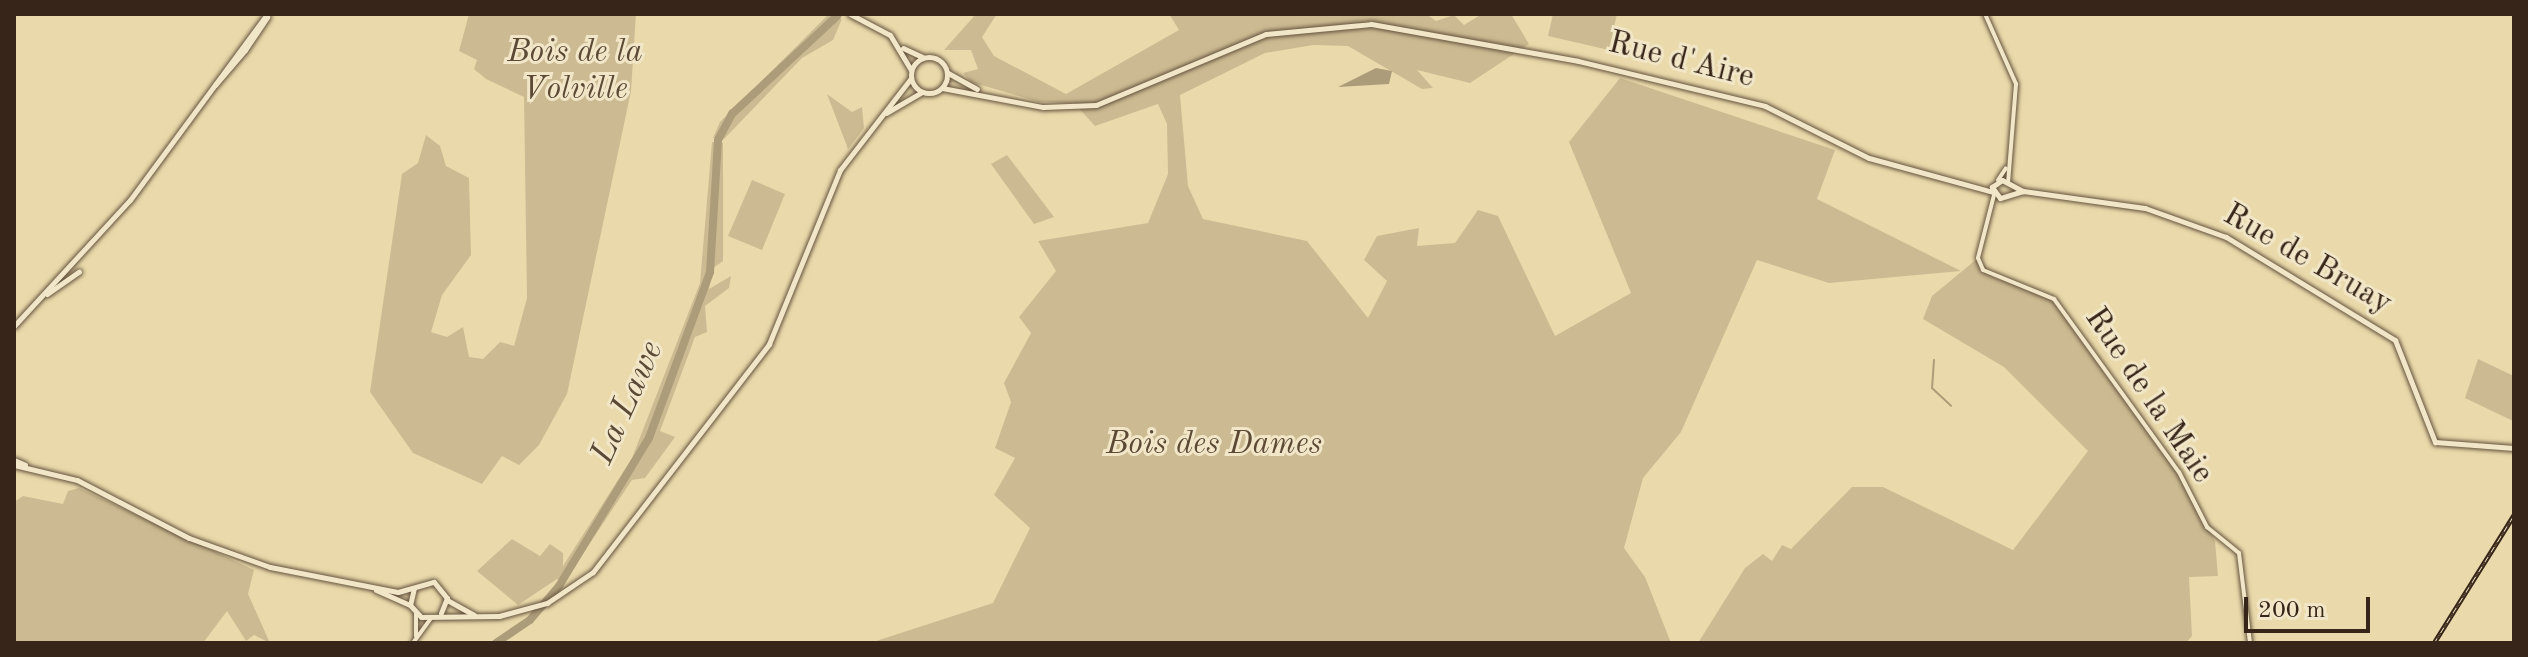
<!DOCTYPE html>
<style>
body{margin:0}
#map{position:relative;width:2528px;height:657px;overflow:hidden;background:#eadaab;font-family:"Old Standard TT",serif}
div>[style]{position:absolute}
.green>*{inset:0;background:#ccbb92}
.water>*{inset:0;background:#ad9c79}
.stream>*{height:2px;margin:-1px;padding:0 1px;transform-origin:1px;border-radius:1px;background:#ad9c79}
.river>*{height:8px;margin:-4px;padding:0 4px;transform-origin:4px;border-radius:4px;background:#ad9c79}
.roads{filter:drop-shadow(0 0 2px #64523e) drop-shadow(0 0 2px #64523e)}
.tertiary>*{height:4px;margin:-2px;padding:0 2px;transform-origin:2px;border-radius:2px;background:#f1e7c8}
.secondary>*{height:5px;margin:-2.5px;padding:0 2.5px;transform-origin:2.5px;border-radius:2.5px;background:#f1e7c8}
.secondary>.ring{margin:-2.5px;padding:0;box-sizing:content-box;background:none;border:5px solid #f1e7c8;border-radius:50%}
.rail>*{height:5px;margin-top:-2.5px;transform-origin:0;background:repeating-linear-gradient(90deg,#f1e7c8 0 6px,#372519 0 12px);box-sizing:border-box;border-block:2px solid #372519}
span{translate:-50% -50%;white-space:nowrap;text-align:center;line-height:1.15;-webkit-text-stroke:6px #f1e7c8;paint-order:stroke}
.park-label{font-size:32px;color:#5c4a37;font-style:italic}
.street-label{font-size:32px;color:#372519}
.water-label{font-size:34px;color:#5a4936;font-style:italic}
.frame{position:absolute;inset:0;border:16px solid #372519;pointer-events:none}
.scale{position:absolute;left:2244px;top:597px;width:126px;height:36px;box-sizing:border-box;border:4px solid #372519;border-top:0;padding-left:10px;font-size:24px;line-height:28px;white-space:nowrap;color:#372519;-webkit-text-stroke:6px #f1e7c8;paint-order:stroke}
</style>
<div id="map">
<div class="green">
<i style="clip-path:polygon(469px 14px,636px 14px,631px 91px,567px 394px,539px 445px,519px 465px,502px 456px,482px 484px,413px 453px,370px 392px,402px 174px,418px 163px,426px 135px,440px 146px,446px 166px,469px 178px,471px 255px,442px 295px,431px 332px,447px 337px,463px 327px,469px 357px,483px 359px,500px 342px,514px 346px,527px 298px,524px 97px,486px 79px,474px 69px,477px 60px,459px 51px)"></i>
<i style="clip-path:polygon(829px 14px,842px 19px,833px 40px,802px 58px,724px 139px,713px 138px,720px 122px)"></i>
<i style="clip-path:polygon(976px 14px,997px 14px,982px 37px,994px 56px,1066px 94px,1179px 30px,1169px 14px,1426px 14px,1436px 21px,1454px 15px,1464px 25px,1482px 14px,1511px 14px,1529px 44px,1470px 83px,1417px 70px,1433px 88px,1422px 89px,1348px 46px,1313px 45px,1265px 53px,1180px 95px,1188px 186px,1203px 219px,1307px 241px,1368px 318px,1387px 281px,1364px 260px,1377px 236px,1419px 228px,1417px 246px,1455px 243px,1478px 210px,1498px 216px,1555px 336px,1631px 293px,1569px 142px,1620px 78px,1835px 150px,1817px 199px,1961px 271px,1829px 283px,1757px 260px,1681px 432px,1643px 478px,1624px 548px,1645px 577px,1671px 643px,870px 643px,993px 603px,1030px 528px,994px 495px,1015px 458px,995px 448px,1011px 402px,1004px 383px,1031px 333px,1019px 317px,1056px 271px,1038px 241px,1148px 223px,1168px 174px,1167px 124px,1158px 104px,1095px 126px,1074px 103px,1039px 102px,971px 82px,963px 73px,978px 69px,971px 50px,944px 50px)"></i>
<i style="clip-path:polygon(1553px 14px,1617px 14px,1609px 50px,1548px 36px)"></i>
<i style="clip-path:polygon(827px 94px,852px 112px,862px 107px,864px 128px,848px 149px)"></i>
<i style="clip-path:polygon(712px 142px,723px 143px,723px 261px,712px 269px,709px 289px,731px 276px,729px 288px,705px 306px,707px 332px,695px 337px,660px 431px,675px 437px,645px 478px,632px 480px,564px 582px,557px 579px,518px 605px,477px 571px,512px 539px,540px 556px,550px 544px,563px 553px,563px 566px,632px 458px,700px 283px)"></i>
<i style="clip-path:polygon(1007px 155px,1054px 217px,1034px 224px,991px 164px)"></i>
<i style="clip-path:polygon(752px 180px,785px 194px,762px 250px,728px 236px)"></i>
<i style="clip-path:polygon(1978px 258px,1993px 277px,2054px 299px,2179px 472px,2215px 541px,2218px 576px,2189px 577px,2192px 636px,2186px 643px,1698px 643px,1745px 568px,1763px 554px,1772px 561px,1782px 545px,1791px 549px,1852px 487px,1883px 487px,2013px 550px,2088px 451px,2004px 367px,1923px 319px,1932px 296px)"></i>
<i style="clip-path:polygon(2478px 359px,2514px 376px,2513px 421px,2465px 398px)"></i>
<i style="clip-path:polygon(79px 488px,254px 570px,248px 594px,270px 643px,254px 635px,246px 641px,227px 611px,203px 643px,14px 643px,14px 502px,23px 496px,63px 504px,68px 491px)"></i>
</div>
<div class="water">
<i style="clip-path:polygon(1376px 68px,1392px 71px,1389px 84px,1338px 87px)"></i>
</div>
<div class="stream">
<i style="left:1934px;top:360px;width:28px;rotate:94deg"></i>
<i style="left:1932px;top:388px;width:26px;rotate:43deg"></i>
</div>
<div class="river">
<i style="left:718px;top:140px;width:30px;rotate:-62deg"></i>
<i style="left:732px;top:114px;width:144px;rotate:-43deg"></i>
<i style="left:496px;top:643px;width:41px;rotate:-34.1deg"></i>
<i style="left:530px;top:620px;width:45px;rotate:-49.5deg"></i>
<i style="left:559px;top:586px;width:173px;rotate:-58.7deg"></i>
<i style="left:649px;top:438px;width:177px;rotate:-69.8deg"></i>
<i style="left:710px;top:272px;width:129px;rotate:-86.5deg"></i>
</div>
<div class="roads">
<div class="tertiary">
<i style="left:1985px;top:14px;width:77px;rotate:66.1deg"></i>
<i style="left:2016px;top:84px;width:99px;rotate:94.6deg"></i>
<i style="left:1998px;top:180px;width:14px;rotate:-56deg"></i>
<i style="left:1994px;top:195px;width:65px;rotate:104.3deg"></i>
<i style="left:1978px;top:258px;width:13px;rotate:67deg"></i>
<i style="left:1983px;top:270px;width:77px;rotate:22.2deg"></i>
<i style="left:2054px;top:299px;width:213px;rotate:54.2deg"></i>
<i style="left:2179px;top:472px;width:62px;rotate:63deg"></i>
<i style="left:2207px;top:527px;width:41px;rotate:39.1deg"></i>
<i style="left:2239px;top:553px;width:91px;rotate:83deg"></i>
<i style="left:416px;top:613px;width:23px;rotate:90deg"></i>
<i style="left:413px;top:643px;width:31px;rotate:-54deg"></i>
</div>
<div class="secondary">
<i style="left:850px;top:14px;width:45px;rotate:27.7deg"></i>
<i style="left:890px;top:35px;width:41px;rotate:59deg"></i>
<i style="left:903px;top:48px;width:21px;rotate:25deg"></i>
<i style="left:245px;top:50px;width:40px;rotate:-56deg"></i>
<i class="ring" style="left:911px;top:57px;width:31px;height:31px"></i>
<i style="left:948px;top:73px;width:33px;rotate:29deg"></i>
<i style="left:215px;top:85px;width:46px;rotate:-49.4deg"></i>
<i style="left:942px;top:88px;width:103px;rotate:10.7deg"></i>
<i style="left:1043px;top:107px;width:53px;rotate:-2.2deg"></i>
<i style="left:1096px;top:105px;width:184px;rotate:-22.7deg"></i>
<i style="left:1266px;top:34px;width:105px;rotate:-5.4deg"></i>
<i style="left:1371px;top:24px;width:210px;rotate:10.1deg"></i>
<i style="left:1578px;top:61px;width:192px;rotate:13.5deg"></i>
<i style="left:1765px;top:106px;width:116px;rotate:26.6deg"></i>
<i style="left:1869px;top:158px;width:129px;rotate:15.3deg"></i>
<i style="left:886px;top:113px;width:42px;rotate:-30.3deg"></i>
<i style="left:2023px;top:191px;width:24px;rotate:163deg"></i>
<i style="left:2000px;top:198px;width:14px;rotate:-126deg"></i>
<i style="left:1992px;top:187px;width:12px;rotate:-35deg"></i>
<i style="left:2002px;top:180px;width:24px;rotate:28deg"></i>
<i style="left:2023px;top:191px;width:123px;rotate:7.9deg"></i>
<i style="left:2145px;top:208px;width:86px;rotate:19.7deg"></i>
<i style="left:2226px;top:237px;width:198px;rotate:31.4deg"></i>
<i style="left:2395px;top:340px;width:110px;rotate:68.6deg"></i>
<i style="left:2435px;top:442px;width:79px;rotate:4.3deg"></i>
<i style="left:47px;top:294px;width:39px;rotate:-35deg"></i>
<i style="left:14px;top:326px;width:171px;rotate:-47.4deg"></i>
<i style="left:130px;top:200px;width:231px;rotate:-53.6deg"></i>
<i style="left:14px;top:460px;width:12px;rotate:24deg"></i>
<i style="left:14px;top:465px;width:65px;rotate:13.4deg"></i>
<i style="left:77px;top:480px;width:126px;rotate:27.4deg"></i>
<i style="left:189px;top:538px;width:86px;rotate:19.7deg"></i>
<i style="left:270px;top:567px;width:130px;rotate:11.1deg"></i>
<i style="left:398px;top:592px;width:37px;rotate:-16deg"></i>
<i style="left:434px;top:582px;width:21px;rotate:51deg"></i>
<i style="left:447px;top:598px;width:16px;rotate:112deg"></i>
<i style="left:414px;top:588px;width:17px;rotate:103deg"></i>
<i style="left:410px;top:605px;width:16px;rotate:47deg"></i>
<i style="left:421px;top:617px;width:78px;rotate:-0.7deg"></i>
<i style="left:499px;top:616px;width:50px;rotate:-15.2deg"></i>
<i style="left:547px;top:603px;width:55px;rotate:-34deg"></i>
<i style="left:593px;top:572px;width:288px;rotate:-52.3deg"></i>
<i style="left:769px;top:344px;width:188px;rotate:-67.8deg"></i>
<i style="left:840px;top:170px;width:116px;rotate:-52.3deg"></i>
<i style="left:376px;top:590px;width:37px;rotate:24deg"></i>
<i style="left:447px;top:600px;width:31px;rotate:29deg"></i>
</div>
</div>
<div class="rail">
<i style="left:2434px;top:643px;width:151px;rotate:-58deg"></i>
</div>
<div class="park-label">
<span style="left:575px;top:72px">Bois de la<br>Volville</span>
<span style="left:1214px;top:445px">Bois des Dames</span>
</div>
<div class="street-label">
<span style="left:1681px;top:61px;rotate:14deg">Rue d'Aire</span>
<span style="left:2307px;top:260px;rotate:30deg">Rue de Bruay</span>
<span style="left:2148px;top:396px;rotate:56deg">Rue de la Maie</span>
</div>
<div class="water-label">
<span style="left:628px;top:403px;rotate:-66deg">La Lawe</span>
</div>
<div class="frame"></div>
<div class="scale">200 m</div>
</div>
